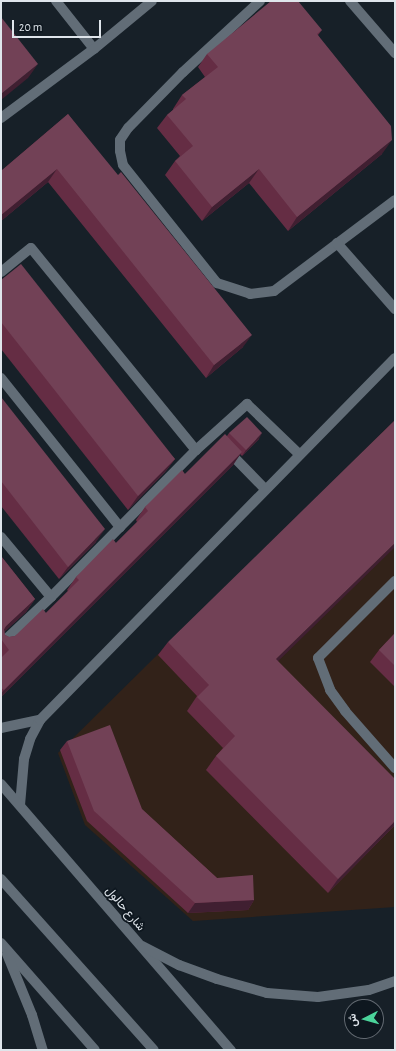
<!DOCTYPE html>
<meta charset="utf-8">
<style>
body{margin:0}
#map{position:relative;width:396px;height:1051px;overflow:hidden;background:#172028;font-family:"Alegreya Sans",Vazirmatn,sans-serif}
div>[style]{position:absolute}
.industrial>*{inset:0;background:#322219}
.lane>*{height:10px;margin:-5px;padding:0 5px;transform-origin:5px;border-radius:5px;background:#626d77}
.street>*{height:10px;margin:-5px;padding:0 5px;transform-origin:5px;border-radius:5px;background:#626d77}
.secondary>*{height:10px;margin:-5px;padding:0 5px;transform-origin:5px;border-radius:5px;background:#626d77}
.wall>*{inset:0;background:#652d44}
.shaded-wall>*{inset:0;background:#401f31}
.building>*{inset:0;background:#724156}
span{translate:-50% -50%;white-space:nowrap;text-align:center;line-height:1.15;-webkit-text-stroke:3.5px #0e171f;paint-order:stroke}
.street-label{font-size:12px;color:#dfe5eb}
.frame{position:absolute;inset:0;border:2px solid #dfe5eb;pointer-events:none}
.north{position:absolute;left:344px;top:999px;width:40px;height:40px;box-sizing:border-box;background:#0e171f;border:1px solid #626971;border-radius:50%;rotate:264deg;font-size:11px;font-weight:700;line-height:16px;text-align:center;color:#dfe5eb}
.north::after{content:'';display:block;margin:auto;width:14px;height:18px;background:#4bd49b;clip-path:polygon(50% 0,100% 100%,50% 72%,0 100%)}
.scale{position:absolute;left:12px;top:20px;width:89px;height:18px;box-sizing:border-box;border:2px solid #dfe5eb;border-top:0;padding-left:5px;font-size:12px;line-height:14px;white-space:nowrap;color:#dfe5eb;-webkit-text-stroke:3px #0e171f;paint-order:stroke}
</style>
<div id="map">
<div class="industrial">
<i style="clip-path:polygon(395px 420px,395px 907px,193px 921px,85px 825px,58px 753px)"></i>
</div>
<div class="lane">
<i style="left:56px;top:1px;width:61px;rotate:51.6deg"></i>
<i style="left:260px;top:1px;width:105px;rotate:137.3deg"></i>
<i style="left:183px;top:72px;width:78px;rotate:134.5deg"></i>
<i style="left:128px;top:128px;width:14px;rotate:124deg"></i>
<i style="left:120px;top:140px;width:11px;rotate:90deg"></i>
<i style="left:120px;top:151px;width:14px;rotate:78deg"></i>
<i style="left:123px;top:165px;width:151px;rotate:51.5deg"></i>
<i style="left:217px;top:283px;width:35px;rotate:18deg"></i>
<i style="left:250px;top:294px;width:24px;rotate:-7deg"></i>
<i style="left:274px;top:291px;width:151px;rotate:-36.9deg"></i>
<i style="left:350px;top:1px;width:69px;rotate:49.1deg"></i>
<i style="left:1px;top:118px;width:116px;rotate:-36.6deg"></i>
<i style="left:94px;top:49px;width:75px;rotate:-39.6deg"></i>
<i style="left:337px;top:243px;width:88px;rotate:48.7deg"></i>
<i style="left:1px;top:272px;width:38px;rotate:-39deg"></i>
<i style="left:31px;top:248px;width:261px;rotate:50.8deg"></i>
<i style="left:1px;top:378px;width:191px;rotate:51.4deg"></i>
<i style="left:227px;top:450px;width:54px;rotate:45.7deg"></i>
<i style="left:1px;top:537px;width:78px;rotate:50.2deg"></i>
<i style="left:395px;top:581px;width:109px;rotate:135deg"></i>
<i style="left:318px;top:658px;width:34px;rotate:69deg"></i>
<i style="left:330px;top:690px;width:26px;rotate:54deg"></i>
<i style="left:345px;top:711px;width:76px;rotate:48.7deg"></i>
<i style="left:1px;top:644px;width:69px;rotate:-43.2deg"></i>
<i style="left:51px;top:597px;width:206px;rotate:-45.4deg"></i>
<i style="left:196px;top:450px;width:69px;rotate:-42deg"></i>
<i style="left:247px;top:404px;width:72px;rotate:43.9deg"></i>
</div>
<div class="street">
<i style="left:1px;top:728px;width:40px;rotate:-12deg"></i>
<i style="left:20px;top:805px;width:46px;rotate:-85deg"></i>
<i style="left:24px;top:759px;width:21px;rotate:-73deg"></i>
<i style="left:30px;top:739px;width:21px;rotate:-62deg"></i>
<i style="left:40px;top:720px;width:507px;rotate:-45.56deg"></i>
</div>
<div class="secondary">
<i style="left:1px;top:784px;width:352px;rotate:49.2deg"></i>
<i style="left:1px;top:879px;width:229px;rotate:48.2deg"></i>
<i style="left:1px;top:943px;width:142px;rotate:48.7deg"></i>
<i style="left:142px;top:946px;width:42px;rotate:27.2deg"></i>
<i style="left:179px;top:965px;width:40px;rotate:20.2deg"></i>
<i style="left:217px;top:979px;width:52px;rotate:15.6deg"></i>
<i style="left:267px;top:993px;width:51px;rotate:4.5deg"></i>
<i style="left:318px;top:997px;width:51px;rotate:-7.8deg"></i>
<i style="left:369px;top:990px;width:28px;rotate:-19deg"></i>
<i style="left:7px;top:954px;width:66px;rotate:67.7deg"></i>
<i style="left:32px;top:1015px;width:37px;rotate:73deg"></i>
</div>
<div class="wall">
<i style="clip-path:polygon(322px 30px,318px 35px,382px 154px,288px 231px,249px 183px,202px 221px,165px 175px,175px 161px,180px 156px,157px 128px,167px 115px,173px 110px,173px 109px,182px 95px,205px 77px,198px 67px,207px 54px)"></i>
<i style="clip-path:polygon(68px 114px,243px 347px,206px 378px,48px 182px,1px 221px,1px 171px)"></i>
<i style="clip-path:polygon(1px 280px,175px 459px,165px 472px,128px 510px,1px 349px)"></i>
<i style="clip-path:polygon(1px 397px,96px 542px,59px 579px,1px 506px)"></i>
<i style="clip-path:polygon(229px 433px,259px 439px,242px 456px,240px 454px,233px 465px,1px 697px,1px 556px,35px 599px,26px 612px,4px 632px,5px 635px,9px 637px,15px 636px,46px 613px,68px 591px,67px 590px,76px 577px,116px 543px,137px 522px,136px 520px,145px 507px,185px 474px,227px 436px)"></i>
<i style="clip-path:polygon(395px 633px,395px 687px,370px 662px,379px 650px)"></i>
<i style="clip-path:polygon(168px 642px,278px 662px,395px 825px,328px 893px,206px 770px,216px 756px,223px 748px,187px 711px,197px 696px,158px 655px)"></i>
<i style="clip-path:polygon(67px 741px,217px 878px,254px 900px,248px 910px,188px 913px,87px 821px,60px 750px)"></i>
</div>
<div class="shaded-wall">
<i style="clip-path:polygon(38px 64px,28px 78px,1px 100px,1px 94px)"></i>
<i style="clip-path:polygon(392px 140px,382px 154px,288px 231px,297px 217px)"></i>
<i style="clip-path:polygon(57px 169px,48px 182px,1px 221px,1px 215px)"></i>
<i style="clip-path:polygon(259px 169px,249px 183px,202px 221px,212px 207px)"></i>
<i style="clip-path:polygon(252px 335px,243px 347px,206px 378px,214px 365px)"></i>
<i style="clip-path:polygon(262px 433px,259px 439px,242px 456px,246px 450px)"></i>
<i style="clip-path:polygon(242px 452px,233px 465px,1px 697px,1px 694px,4px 690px)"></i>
<i style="clip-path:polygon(175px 459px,165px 472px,128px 510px,138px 496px)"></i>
<i style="clip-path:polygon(105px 529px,96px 542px,59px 579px,68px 567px)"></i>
<i style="clip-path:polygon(395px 543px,395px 547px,266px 673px,276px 659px)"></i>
<i style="clip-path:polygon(35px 599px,26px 612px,1px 635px,6px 626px)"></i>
<i style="clip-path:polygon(395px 821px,395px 825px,328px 893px,338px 879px)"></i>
<i style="clip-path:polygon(254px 900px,248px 910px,188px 913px,195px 903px)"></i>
</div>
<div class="building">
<i style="clip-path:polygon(271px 1px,298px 1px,322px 30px,317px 34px,391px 126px,392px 140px,297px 217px,259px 169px,212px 207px,175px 161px,193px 146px,167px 115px,186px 99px,182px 95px,218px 67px,207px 54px)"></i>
<i style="clip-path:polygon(1px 17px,38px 64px,1px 94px)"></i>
<i style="clip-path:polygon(68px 114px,118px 175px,121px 172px,252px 335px,214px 365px,57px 169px,1px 215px,1px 171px)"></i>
<i style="clip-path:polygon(21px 264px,175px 459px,138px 496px,1px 322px,1px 280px)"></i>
<i style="clip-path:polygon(1px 397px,105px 529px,68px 567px,1px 481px)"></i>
<i style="clip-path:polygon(247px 417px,262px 433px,246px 450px,229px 433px)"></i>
<i style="clip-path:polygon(395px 420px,395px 543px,276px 659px,395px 779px,395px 821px,338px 879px,216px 756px,235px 736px,197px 697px,209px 685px,168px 642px)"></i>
<i style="clip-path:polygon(225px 434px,242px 452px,4px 690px,1px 688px,1px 658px,9px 650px,1px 639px,1px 556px,35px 599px,6px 626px,4px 629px,5px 635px,9px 637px,15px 636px,43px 609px,46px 613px,79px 580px,76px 577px,113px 539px,116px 543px,148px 511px,145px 507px,182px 470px,185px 474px)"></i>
<i style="clip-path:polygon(395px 633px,395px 666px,379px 650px)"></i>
<i style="clip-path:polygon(110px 725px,142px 809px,217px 878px,253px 875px,254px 900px,195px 903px,94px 811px,67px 741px)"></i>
</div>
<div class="street-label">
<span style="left:125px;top:909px;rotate:50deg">شارع حالول</span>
</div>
<div class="frame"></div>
<div class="north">ش</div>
<div class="scale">20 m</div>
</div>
